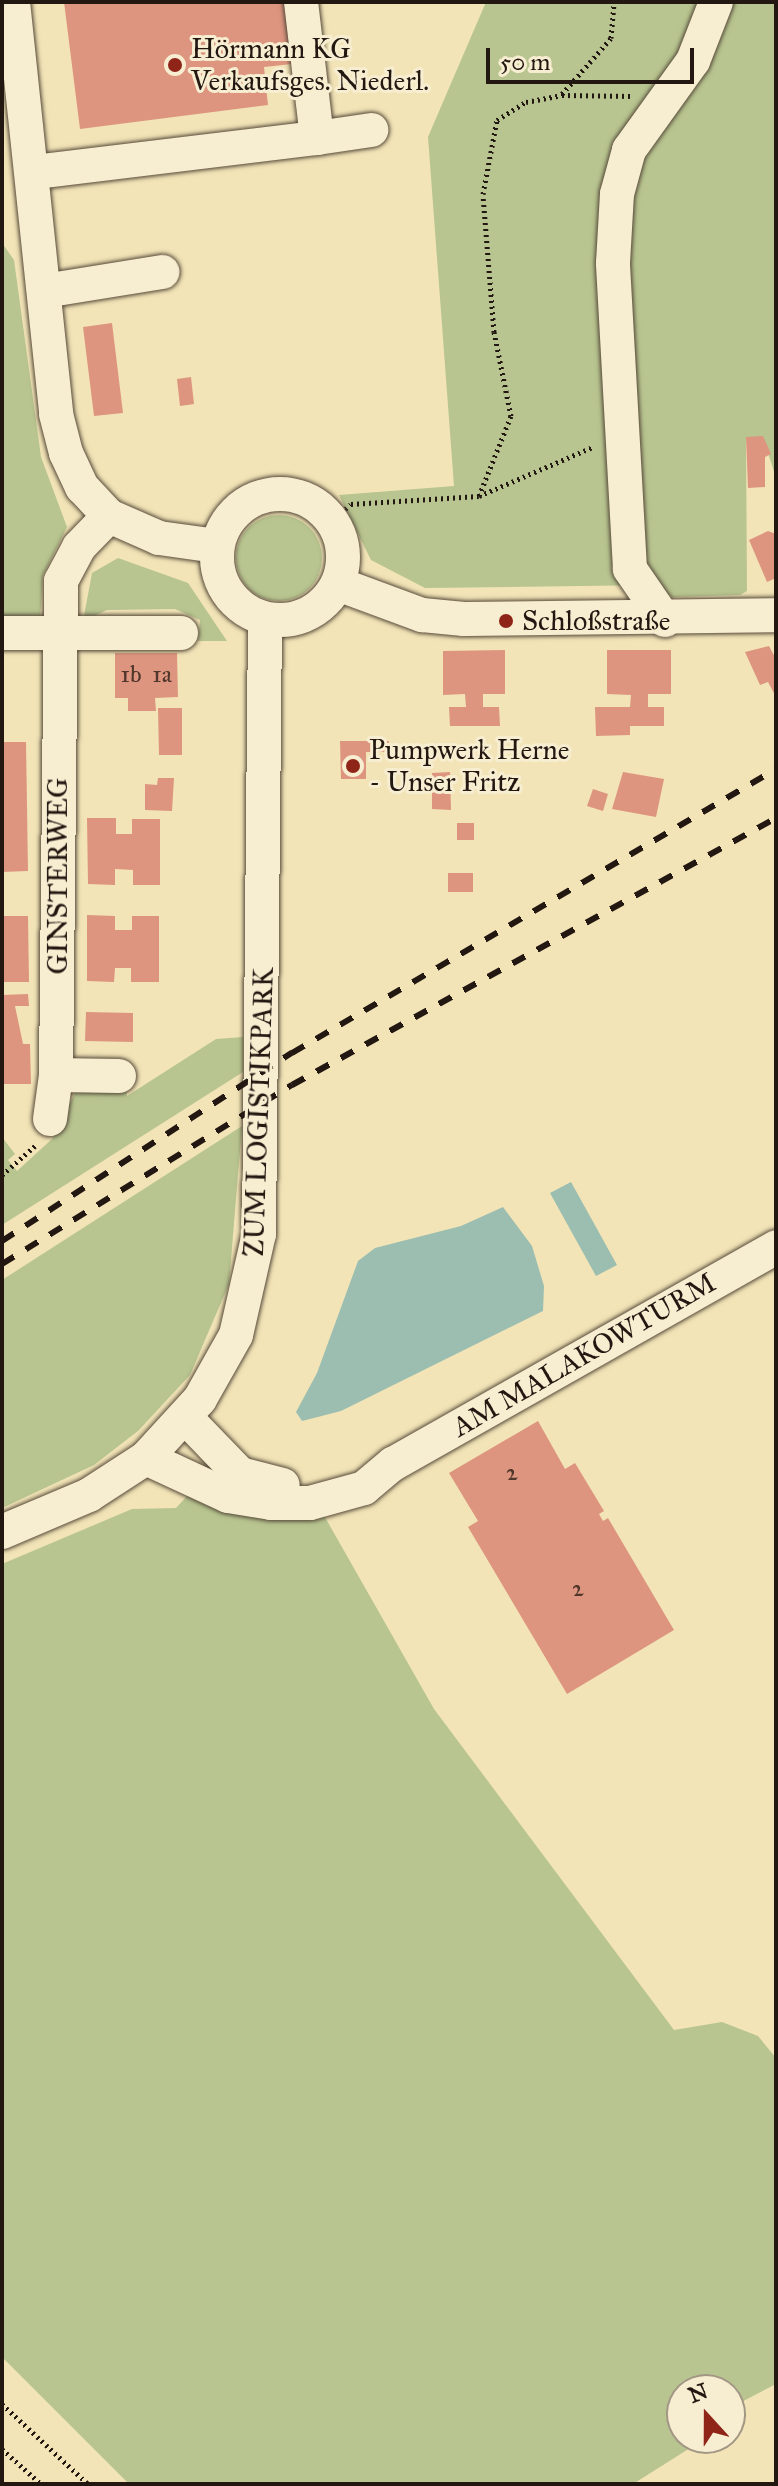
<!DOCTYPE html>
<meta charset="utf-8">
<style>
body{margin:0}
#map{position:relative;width:778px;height:2486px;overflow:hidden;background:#f2e4b7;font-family:"IM FELL Great Primer",serif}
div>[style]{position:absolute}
.green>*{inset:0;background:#b8c590}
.round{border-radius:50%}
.water>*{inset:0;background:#9bbeb0}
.building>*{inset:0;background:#dd957f}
.path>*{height:5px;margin-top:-2.5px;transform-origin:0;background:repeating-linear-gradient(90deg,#221711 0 2px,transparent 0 6px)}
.roads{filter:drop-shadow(0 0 2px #564a3a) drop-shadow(0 0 2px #564a3a)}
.minor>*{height:34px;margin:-17px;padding:0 17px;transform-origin:17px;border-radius:17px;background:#f7edd0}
.minor>.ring{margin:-17px;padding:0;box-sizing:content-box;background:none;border:34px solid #f7edd0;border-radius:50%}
.rail>*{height:6px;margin-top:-3px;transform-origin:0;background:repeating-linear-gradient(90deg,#221711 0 14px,transparent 0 28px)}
.dots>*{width:22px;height:22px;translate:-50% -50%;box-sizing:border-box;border:4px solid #f7edd0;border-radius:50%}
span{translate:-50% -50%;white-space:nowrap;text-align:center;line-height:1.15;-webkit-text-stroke:6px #f7edd0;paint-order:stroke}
.number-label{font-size:24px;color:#51362c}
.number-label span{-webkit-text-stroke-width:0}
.poi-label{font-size:28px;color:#221711}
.left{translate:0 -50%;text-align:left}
.street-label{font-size:28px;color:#221711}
.frame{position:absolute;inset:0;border:4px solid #221711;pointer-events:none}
.north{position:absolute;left:666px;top:2374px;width:80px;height:80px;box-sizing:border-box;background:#f7edd0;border:2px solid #a29784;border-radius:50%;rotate:339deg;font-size:22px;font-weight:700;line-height:32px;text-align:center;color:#221711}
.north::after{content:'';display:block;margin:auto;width:28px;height:36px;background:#8f2418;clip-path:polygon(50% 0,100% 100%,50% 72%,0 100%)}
.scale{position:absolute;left:486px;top:48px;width:208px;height:36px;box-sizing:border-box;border:4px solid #221711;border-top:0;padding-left:10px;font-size:24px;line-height:28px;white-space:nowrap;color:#221711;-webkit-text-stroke:6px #f7edd0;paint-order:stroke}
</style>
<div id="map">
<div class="green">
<i style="clip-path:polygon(486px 2px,776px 2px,776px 478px,763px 437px,746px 437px,747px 591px,740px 595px,672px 597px,654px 585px,425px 588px,371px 560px,339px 495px,454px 486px,428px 137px)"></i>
<i style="clip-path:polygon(2px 243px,14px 260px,41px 457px,67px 527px,43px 575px,40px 620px,2px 624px)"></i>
<i class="round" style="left:236px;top:515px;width:86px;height:86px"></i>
<i style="clip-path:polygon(118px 558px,188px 583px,227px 641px,198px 641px,200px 620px,175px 609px,107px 610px,83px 621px,92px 573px)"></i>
<i style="clip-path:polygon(243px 1037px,243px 1072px,2px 1225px,2px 1137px,15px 1154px,8px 1160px,17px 1171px,52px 1139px,76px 1091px,126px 1088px,127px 1096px,216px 1039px)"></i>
<i style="clip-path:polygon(242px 1126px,229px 1284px,190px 1375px,138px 1431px,94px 1465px,2px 1508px,2px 1280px)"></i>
<i style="clip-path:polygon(187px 1496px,227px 1507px,322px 1512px,434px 1709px,674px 2030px,722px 2022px,758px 2036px,776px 2058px,776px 2384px,730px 2408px,730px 2390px,682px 2390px,682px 2438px,706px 2438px,633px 2484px,129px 2484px,2px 2357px,2px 1564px,132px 1509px,176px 1508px)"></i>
</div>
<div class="water">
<i style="clip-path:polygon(571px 1182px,617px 1265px,596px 1276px,550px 1193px)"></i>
<i style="clip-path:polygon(503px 1207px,532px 1246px,544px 1286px,543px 1311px,341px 1411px,302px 1421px,296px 1412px,317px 1373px,358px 1261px,375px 1248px,461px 1226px)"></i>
</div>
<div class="building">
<i style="clip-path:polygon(64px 2px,284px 2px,292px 64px,264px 67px,268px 105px,80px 129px)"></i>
<i style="clip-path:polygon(112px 323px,123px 413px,94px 416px,83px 327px)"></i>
<i style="clip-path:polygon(191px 377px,194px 404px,180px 406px,177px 379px)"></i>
<i style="clip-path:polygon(763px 436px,771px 454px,765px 457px,765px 487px,748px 488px,746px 437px)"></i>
<i style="clip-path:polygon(768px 531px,776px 534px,776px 578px,767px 582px,749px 540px)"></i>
<i style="clip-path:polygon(769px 646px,776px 659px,776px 697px,768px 682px,760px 685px,745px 652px)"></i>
<i style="clip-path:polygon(505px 650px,505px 694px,483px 694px,483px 707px,499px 707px,500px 726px,450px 726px,449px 707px,466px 707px,465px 694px,443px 695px,443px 651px)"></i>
<i style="clip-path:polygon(607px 650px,671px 650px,671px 694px,648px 694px,648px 707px,664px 707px,664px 726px,630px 726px,630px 735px,596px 736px,595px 707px,630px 707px,631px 695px,607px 694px)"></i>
<i style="clip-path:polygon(115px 653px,177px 653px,178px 697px,155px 698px,156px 711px,128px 711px,128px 698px,115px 698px)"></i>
<i style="clip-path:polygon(158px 708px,182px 708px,182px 755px,159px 755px)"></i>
<i style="clip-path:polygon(340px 741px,389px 741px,389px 752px,366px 752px,366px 779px,341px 779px)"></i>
<i style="clip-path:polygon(2px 742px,26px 742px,28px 871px,2px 872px)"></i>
<i style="clip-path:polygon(450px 772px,451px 810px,432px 809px,432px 773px)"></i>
<i style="clip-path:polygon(623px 772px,664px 779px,656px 817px,612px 809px)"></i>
<i style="clip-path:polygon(158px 778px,174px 778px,172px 811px,145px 810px,145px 784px,157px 785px)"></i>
<i style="clip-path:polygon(593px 789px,608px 794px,603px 811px,587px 806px)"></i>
<i style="clip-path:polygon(87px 818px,116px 818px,116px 834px,132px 834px,132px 819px,160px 819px,160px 885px,133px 885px,133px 870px,115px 869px,115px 885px,88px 884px)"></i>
<i style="clip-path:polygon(457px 823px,474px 823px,474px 840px,457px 840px)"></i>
<i style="clip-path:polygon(448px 873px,473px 873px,473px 892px,448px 892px)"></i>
<i style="clip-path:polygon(87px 915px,115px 916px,115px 930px,132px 930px,132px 916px,159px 916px,159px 982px,131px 982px,131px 968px,115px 968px,114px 982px,87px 981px)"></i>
<i style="clip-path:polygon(2px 916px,28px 916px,29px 982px,2px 982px)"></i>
<i style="clip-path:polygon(28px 994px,29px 1006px,15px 1006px,23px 1044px,30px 1044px,31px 1084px,2px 1084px,2px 995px)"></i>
<i style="clip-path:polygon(86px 1012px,133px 1013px,133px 1042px,85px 1041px)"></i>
<i style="clip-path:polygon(538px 1421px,565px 1469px,575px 1463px,604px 1511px,599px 1514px,603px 1521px,608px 1518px,674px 1630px,567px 1694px,468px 1527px,478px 1521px,449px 1473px)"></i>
</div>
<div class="path">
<i style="left:562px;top:94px;width:74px;rotate:-48.8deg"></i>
<i style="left:611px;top:38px;width:36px;rotate:-85deg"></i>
<i style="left:479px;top:496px;width:86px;rotate:-68.2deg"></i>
<i style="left:511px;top:416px;width:86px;rotate:-101.4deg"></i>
<i style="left:494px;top:332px;width:138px;rotate:-94.6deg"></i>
<i style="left:483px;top:194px;width:75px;rotate:-79.3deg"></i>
<i style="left:497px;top:120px;width:34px;rotate:-32deg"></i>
<i style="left:526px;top:102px;width:37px;rotate:-11deg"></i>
<i style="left:562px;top:95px;width:71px;rotate:0.8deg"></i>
<i style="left:332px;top:521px;width:25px;rotate:-42deg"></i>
<i style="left:351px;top:504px;width:128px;rotate:-3.6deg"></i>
<i style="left:479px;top:496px;width:124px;rotate:-23.3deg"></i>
<i style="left:2px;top:1175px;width:47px;rotate:-41.5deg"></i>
<i style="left:2px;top:2404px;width:117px;rotate:42.9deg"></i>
<i style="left:2px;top:2449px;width:52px;rotate:41.9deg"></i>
</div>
<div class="roads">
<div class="minor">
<i style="left:13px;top:2px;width:414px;rotate:84deg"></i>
<i style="left:56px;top:414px;width:40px;rotate:75.6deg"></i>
<i style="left:66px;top:453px;width:38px;rotate:65deg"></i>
<i style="left:82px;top:487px;width:40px;rotate:47deg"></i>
<i style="left:109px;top:516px;width:55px;rotate:23.7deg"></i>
<i style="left:159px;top:538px;width:59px;rotate:7.9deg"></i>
<i style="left:317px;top:138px;width:55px;rotate:-8.4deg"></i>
<i style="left:35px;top:172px;width:284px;rotate:-6.9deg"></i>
<i style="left:317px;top:138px;width:137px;rotate:-96.7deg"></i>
<i style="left:44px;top:291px;width:120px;rotate:-9.1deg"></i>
<i class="ring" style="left:217px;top:494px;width:92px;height:92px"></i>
<i style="left:338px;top:584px;width:90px;rotate:20.3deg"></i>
<i style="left:422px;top:615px;width:42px;rotate:5.4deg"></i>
<i style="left:464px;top:619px;width:312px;rotate:-0.7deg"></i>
<i style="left:665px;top:620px;width:62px;rotate:-124.5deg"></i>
<i style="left:630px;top:569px;width:306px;rotate:-93.2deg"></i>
<i style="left:613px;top:263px;width:69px;rotate:-86.7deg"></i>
<i style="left:617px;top:194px;width:46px;rotate:-74.7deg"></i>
<i style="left:629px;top:150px;width:110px;rotate:-54.3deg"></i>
<i style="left:693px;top:61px;width:63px;rotate:-68.7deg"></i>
<i style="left:2px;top:633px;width:179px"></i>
<i style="left:56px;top:1075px;width:63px;rotate:0.9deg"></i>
<i style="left:50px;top:1119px;width:44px;rotate:-82.2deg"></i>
<i style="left:56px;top:1075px;width:494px;rotate:-89.4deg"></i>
<i style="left:61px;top:581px;width:38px;rotate:-62deg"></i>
<i style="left:79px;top:547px;width:43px;rotate:-45.9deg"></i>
<i style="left:185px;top:1417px;width:79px;rotate:46deg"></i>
<i style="left:240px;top:1474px;width:44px;rotate:14.3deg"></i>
<i style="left:146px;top:1458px;width:90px;rotate:24.9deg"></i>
<i style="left:228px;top:1496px;width:44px;rotate:9.2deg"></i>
<i style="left:271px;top:1503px;width:39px"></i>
<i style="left:310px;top:1503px;width:56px;rotate:-15.5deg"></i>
<i style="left:364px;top:1488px;width:38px;rotate:-40deg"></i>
<i style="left:393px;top:1464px;width:440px;rotate:-29.5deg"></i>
<i style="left:2px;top:1532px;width:95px;rotate:-23deg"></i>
<i style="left:89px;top:1495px;width:68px;rotate:-33deg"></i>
<i style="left:146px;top:1458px;width:80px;rotate:-47.5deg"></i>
<i style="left:200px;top:1399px;width:73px;rotate:-60.6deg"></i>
<i style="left:236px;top:1335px;width:104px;rotate:-77.2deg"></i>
<i style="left:259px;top:1234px;width:615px;rotate:-89.44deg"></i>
</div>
</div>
<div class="rail">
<i style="left:2px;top:1241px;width:346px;rotate:-33deg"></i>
<i style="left:292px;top:1053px;width:561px;rotate:-30.4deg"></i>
<i style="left:2px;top:1264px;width:341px;rotate:-31.7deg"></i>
<i style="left:292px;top:1085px;width:553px;rotate:-28.88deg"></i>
</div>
<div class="dots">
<i style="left:175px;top:65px;background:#8f2418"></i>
<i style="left:506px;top:621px;background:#8f2418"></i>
<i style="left:353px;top:766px;background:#8f2418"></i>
</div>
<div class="number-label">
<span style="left:131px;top:675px">1b</span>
<span style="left:162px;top:675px">1a</span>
<span style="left:512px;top:1473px">2</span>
<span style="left:578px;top:1589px">2</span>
</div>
<div class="poi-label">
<span class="left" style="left:191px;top:65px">Hörmann KG<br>Verkaufsges. Niederl.</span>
<span class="left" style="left:522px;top:621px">Schloßstraße</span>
<span class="left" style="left:369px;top:766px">Pumpwerk Herne<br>- Unser Fritz</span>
</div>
<div class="street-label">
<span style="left:58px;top:876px;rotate:-90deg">GINSTERWEG</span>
<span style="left:259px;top:1112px;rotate:-88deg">ZUM LOGISTIKPARK</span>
<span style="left:584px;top:1355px;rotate:-30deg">AM MALAKOWTURM</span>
</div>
<div class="frame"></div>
<div class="north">N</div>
<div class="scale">50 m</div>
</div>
